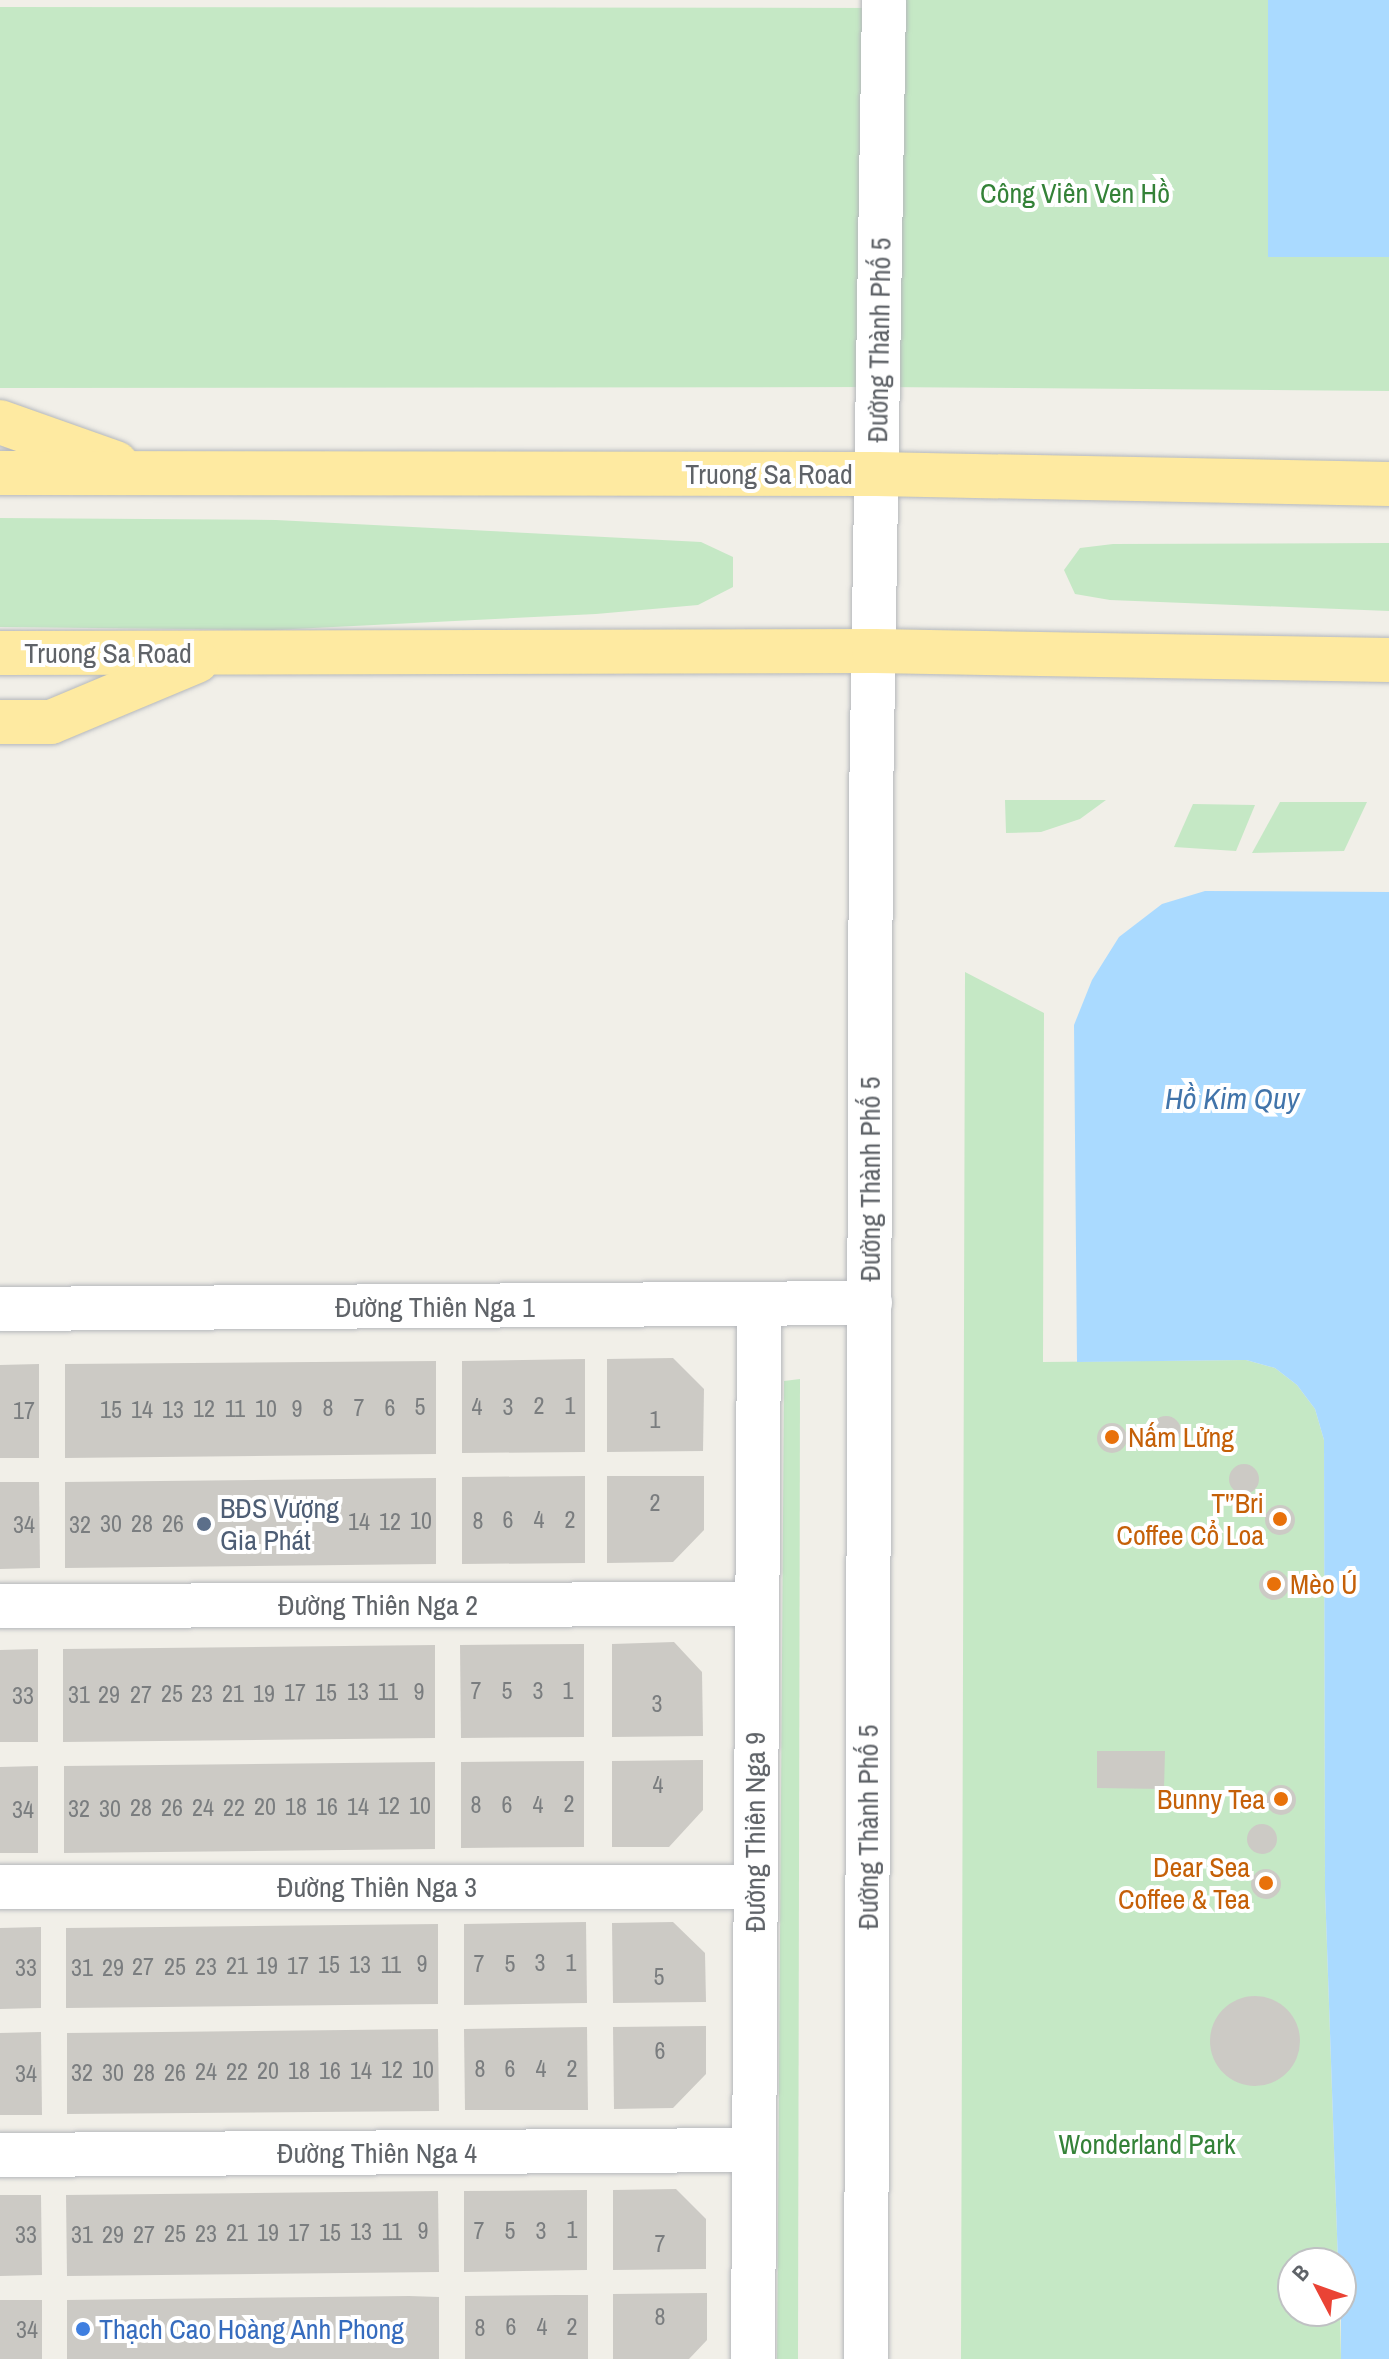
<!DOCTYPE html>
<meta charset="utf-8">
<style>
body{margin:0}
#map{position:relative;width:1389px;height:2359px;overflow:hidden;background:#f1efe8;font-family:"Archivo Narrow",sans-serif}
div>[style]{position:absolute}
.green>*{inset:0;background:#c5e8c5}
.water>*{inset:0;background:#aadaff}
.building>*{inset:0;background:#cccac5}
.round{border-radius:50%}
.roads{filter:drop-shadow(0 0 2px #b5b8bc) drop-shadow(0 0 2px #b5b8bc)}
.minor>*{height:44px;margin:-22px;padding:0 22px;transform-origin:22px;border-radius:22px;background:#fff}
.tertiary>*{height:44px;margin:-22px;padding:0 22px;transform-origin:22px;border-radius:22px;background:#fff}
.trunk>*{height:44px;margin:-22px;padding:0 22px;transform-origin:22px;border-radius:22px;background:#feeaa1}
.dots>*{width:22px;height:22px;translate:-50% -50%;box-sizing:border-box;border:4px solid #fff;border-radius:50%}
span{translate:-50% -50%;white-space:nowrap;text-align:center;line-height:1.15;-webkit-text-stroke:8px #fff;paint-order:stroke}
.number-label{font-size:24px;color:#7a7d7f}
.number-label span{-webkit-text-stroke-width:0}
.park-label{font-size:28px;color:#348238}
.street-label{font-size:28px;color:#5f6368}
.food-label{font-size:28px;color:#c56008}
.left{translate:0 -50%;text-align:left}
.right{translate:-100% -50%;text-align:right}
.service-label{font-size:28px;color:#4e5e75}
.shop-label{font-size:28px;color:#366cbe}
.water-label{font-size:30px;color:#4174aa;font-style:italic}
.north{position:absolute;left:1277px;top:2247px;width:80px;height:80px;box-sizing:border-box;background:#fff;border:2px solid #bfc1c3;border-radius:50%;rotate:311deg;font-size:22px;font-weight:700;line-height:32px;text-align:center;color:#5f6368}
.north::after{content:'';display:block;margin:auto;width:28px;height:36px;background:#ea4335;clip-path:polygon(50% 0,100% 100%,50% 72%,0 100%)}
</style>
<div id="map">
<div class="green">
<i style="clip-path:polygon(884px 0,1268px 0,1268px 257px,1389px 257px,1389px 391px,879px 387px,0 388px,0 7px,884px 8px)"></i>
<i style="clip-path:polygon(0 518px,276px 520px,701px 542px,733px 557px,733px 587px,698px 605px,596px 614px,273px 630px,0 627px)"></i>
<i style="clip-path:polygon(1389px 543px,1389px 611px,1110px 600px,1075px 594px,1064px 570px,1080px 548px,1113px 544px)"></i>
<i style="clip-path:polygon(1005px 800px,1106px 800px,1080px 819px,1041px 832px,1006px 833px)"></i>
<i style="clip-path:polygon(1280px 802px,1367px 802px,1344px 851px,1252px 853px)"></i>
<i style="clip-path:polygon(1193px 804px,1255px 805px,1236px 851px,1174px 847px)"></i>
<i style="clip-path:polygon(965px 972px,1044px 1013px,1043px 1362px,1246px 1360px,1275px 1368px,1297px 1385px,1315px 1409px,1324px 1440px,1325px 1889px,1338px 2263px,1293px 2263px,1293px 2311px,1340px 2311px,1341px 2359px,961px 2359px)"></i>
<i style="clip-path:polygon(800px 1379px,798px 2359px,777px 2359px,784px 1381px)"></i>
</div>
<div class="water">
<i style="clip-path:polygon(1268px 0,1389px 0,1389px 257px,1268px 257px)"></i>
<i style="clip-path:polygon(1205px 891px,1389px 892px,1389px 2359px,1341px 2359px,1341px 2263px,1338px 2263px,1325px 1889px,1324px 1440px,1315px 1409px,1297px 1385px,1275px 1368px,1246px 1360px,1077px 1362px,1074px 1025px,1092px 980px,1119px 937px,1162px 904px)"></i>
</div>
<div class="building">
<i style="clip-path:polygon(673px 1358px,704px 1389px,703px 1451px,607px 1452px,607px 1359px)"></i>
<i style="clip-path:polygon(585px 1359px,585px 1452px,462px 1453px,462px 1361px)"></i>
<i style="clip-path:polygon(436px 1361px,436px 1454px,65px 1458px,65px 1364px)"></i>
<i style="clip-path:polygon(39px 1364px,39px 1458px,0 1458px,0 1365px)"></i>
<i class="round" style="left:1151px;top:1416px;width:30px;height:30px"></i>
<i class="round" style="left:1097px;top:1423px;width:30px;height:30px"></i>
<i class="round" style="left:1229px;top:1464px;width:30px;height:30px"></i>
<i style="clip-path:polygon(585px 1476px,585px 1563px,462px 1564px,462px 1477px)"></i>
<i style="clip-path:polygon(607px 1476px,704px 1476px,704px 1530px,673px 1562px,607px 1563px)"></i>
<i style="clip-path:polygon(436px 1478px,436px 1564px,65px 1568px,65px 1482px)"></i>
<i style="clip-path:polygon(0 1482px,39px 1482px,40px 1568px,0 1569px)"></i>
<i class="round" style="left:1265px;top:1505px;width:30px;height:30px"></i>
<i class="round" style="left:1259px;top:1570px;width:30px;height:30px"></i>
<i style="clip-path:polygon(674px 1642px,702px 1672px,703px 1736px,612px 1737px,612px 1644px)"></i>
<i style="clip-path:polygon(584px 1644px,584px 1737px,461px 1738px,460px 1645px)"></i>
<i style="clip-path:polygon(435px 1645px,435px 1738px,63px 1742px,63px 1649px)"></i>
<i style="clip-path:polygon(38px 1649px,38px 1742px,0 1742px,0 1650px)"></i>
<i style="clip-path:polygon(1097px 1751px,1165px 1751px,1164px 1789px,1097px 1788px)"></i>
<i style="clip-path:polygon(703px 1760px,703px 1810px,669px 1847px,612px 1847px,612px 1761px)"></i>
<i style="clip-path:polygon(584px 1761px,584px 1847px,461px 1848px,461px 1762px)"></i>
<i style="clip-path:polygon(435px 1762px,435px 1849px,64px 1853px,64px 1766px)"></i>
<i style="clip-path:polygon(38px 1766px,38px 1853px,0 1853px,0 1767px)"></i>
<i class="round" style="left:1266px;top:1785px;width:30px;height:30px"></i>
<i class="round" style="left:1247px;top:1824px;width:30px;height:30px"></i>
<i class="round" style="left:1251px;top:1869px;width:30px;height:30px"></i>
<i style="clip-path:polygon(586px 1922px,587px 2003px,464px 2005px,464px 1924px)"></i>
<i style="clip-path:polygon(673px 1922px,705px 1953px,706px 2002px,613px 2003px,612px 1923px)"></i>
<i style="clip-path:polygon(438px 1924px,438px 2004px,66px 2008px,66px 1928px)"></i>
<i style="clip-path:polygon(41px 1927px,41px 2008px,0 2009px,0 1928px)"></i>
<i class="round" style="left:1210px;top:1996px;width:90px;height:90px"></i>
<i style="clip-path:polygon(706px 2026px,706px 2074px,673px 2108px,614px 2109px,613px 2027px)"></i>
<i style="clip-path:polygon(587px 2027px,588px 2110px,465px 2110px,464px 2029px)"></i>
<i style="clip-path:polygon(438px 2029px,439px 2111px,67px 2114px,67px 2033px)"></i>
<i style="clip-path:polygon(41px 2032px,42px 2115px,0 2115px,0 2033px)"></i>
<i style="clip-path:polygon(676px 2189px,706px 2219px,706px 2269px,613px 2270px,613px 2190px)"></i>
<i style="clip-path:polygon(587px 2190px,587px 2270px,464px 2272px,464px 2191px)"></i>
<i style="clip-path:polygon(438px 2191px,439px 2272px,67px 2276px,66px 2195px)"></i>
<i style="clip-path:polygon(0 2195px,41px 2195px,42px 2275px,0 2276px)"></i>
<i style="clip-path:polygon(707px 2293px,707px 2340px,689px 2359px,613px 2359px,613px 2294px)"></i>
<i style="clip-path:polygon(557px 2295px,588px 2295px,588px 2359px,465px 2359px,465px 2296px)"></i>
<i style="clip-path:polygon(409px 2296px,439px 2297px,439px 2359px,67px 2359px,67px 2300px)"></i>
<i style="clip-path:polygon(0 2300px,42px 2300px,42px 2359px,0 2359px)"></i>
</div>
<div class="roads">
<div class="minor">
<i style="left:0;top:1309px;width:870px;rotate:-0.4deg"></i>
<i style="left:0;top:1606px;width:757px;rotate:-0.15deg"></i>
<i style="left:0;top:1887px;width:755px"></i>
<i style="left:0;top:2155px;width:754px;rotate:-0.38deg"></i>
<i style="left:753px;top:2359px;width:1054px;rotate:-89.67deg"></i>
</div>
<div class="tertiary">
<i style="left:866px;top:2359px;width:1556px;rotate:-89.82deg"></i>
<i style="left:871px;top:803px;width:803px;rotate:-89.07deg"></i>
</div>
<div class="trunk">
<i style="left:0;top:422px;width:123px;rotate:19.5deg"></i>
<i style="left:0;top:473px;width:876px;rotate:0.07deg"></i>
<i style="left:876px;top:474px;width:513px;rotate:1.12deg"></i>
<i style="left:0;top:653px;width:874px;rotate:-0.13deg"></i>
<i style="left:874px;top:651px;width:515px;rotate:1deg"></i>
<i style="left:0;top:722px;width:51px"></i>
<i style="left:51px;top:722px;width:158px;rotate:-22.7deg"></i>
</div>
</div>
<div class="dots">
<i style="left:1112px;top:1437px;background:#e8710a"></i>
<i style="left:1280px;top:1519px;background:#e8710a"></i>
<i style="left:204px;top:1524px;background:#5c6f8a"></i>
<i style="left:1274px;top:1584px;background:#e8710a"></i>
<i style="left:1281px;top:1799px;background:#e8710a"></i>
<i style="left:1266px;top:1883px;background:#e8710a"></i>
<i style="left:83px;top:2329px;background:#3f7fe0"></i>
</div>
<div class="number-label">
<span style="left:539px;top:1406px">2</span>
<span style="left:570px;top:1406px">1</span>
<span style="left:420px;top:1407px">5</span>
<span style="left:477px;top:1407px">4</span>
<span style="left:508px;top:1407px">3</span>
<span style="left:328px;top:1408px">8</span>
<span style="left:359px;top:1408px">7</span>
<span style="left:390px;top:1408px">6</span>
<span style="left:204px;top:1409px">12</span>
<span style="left:235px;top:1409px">11</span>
<span style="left:266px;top:1409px">10</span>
<span style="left:297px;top:1409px">9</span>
<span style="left:111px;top:1410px">15</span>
<span style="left:142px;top:1410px">14</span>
<span style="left:173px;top:1410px">13</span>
<span style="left:24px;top:1411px">17</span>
<span style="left:655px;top:1420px">1</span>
<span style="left:655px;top:1503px">2</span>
<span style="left:508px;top:1520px">6</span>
<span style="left:539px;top:1520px">4</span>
<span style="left:570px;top:1520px">2</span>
<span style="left:421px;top:1521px">10</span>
<span style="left:478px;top:1521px">8</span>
<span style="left:359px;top:1522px">14</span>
<span style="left:390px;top:1522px">12</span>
<span style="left:111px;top:1524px">30</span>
<span style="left:142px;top:1524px">28</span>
<span style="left:173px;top:1524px">26</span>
<span style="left:24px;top:1525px">34</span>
<span style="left:80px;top:1525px">32</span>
<span style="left:476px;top:1691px">7</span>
<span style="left:507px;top:1691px">5</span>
<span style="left:538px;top:1691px">3</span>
<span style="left:568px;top:1691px">1</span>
<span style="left:358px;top:1692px">13</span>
<span style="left:388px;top:1692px">11</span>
<span style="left:419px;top:1692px">9</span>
<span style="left:295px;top:1693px">17</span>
<span style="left:326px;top:1693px">15</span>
<span style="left:172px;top:1694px">25</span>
<span style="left:202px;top:1694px">23</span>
<span style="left:233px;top:1694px">21</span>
<span style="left:264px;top:1694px">19</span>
<span style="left:79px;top:1695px">31</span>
<span style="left:109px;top:1695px">29</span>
<span style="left:141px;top:1695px">27</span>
<span style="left:23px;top:1696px">33</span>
<span style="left:657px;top:1704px">3</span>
<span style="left:658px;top:1785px">4</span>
<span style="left:569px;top:1804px">2</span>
<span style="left:476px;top:1805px">8</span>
<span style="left:507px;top:1805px">6</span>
<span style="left:538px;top:1805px">4</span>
<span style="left:389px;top:1806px">12</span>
<span style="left:420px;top:1806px">10</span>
<span style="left:265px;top:1807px">20</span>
<span style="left:296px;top:1807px">18</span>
<span style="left:327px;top:1807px">16</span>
<span style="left:358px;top:1807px">14</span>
<span style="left:141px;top:1808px">28</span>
<span style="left:172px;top:1808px">26</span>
<span style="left:203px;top:1808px">24</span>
<span style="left:234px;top:1808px">22</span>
<span style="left:79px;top:1809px">32</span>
<span style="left:110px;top:1809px">30</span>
<span style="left:23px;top:1810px">34</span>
<span style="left:540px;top:1963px">3</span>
<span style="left:571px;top:1963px">1</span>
<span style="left:422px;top:1964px">9</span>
<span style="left:479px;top:1964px">7</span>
<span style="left:510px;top:1964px">5</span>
<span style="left:329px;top:1965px">15</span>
<span style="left:360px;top:1965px">13</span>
<span style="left:391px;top:1965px">11</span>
<span style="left:237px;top:1966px">21</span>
<span style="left:267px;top:1966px">19</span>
<span style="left:298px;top:1966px">17</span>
<span style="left:143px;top:1967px">27</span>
<span style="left:175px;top:1967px">25</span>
<span style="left:206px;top:1967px">23</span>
<span style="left:26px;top:1968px">33</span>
<span style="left:82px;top:1968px">31</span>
<span style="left:113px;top:1968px">29</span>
<span style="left:659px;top:1977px">5</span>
<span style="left:660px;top:2051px">6</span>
<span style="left:480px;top:2069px">8</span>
<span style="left:510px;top:2069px">6</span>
<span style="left:541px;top:2069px">4</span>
<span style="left:572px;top:2069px">2</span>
<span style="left:392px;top:2070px">12</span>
<span style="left:423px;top:2070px">10</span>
<span style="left:268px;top:2071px">20</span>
<span style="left:299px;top:2071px">18</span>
<span style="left:330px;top:2071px">16</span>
<span style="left:361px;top:2071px">14</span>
<span style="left:206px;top:2072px">24</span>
<span style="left:237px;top:2072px">22</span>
<span style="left:82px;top:2073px">32</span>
<span style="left:113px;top:2073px">30</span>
<span style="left:144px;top:2073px">28</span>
<span style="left:175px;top:2073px">26</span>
<span style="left:26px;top:2074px">34</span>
<span style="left:572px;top:2230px">1</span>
<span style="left:423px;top:2231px">9</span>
<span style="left:479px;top:2231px">7</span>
<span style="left:510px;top:2231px">5</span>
<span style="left:541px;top:2231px">3</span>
<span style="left:361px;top:2232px">13</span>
<span style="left:392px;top:2232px">11</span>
<span style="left:237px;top:2233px">21</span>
<span style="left:268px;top:2233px">19</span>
<span style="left:299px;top:2233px">17</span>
<span style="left:330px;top:2233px">15</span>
<span style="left:175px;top:2234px">25</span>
<span style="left:206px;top:2234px">23</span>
<span style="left:26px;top:2235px">33</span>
<span style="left:82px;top:2235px">31</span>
<span style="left:113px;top:2235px">29</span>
<span style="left:144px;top:2235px">27</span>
<span style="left:660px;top:2244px">7</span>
<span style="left:660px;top:2317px">8</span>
<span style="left:511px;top:2327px">6</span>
<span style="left:542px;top:2327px">4</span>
<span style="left:572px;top:2327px">2</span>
<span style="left:480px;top:2328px">8</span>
<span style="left:27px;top:2330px">34</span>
</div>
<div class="park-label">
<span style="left:1075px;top:193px">Công Viên Ven Hồ</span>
<span style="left:1147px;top:2144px">Wonderland Park</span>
</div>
<div class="street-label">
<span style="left:879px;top:340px;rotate:-89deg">Đường Thành Phố 5</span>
<span style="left:769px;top:474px">Truong Sa Road</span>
<span style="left:108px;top:653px">Truong Sa Road</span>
<span style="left:870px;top:1179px;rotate:-90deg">Đường Thành Phố 5</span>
<span style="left:435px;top:1307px">Đường Thiên Nga 1</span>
<span style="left:378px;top:1605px">Đường Thiên Nga 2</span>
<span style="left:868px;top:1827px;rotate:-90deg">Đường Thành Phố 5</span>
<span style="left:755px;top:1832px;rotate:-90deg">Đường Thiên Nga 9</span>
<span style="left:377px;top:1887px">Đường Thiên Nga 3</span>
<span style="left:377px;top:2153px">Đường Thiên Nga 4</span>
</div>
<div class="food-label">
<span class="left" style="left:1128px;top:1437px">Nấm Lửng</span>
<span class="right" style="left:1264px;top:1519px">T'’Bri<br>Coffee Cổ Loa</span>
<span class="left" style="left:1290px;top:1584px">Mèo Ú</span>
<span class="right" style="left:1265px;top:1799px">Bunny Tea</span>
<span class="right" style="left:1250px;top:1883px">Dear Sea<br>Coffee &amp; Tea</span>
</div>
<div class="service-label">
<span class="left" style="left:220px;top:1524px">BĐS Vượng<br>Gia Phát</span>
</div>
<div class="shop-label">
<span class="left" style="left:99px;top:2329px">Thạch Cao Hoàng Anh Phong</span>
</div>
<div class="water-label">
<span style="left:1232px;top:1098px">Hồ Kim Quy</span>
</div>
<div class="north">B</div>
</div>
